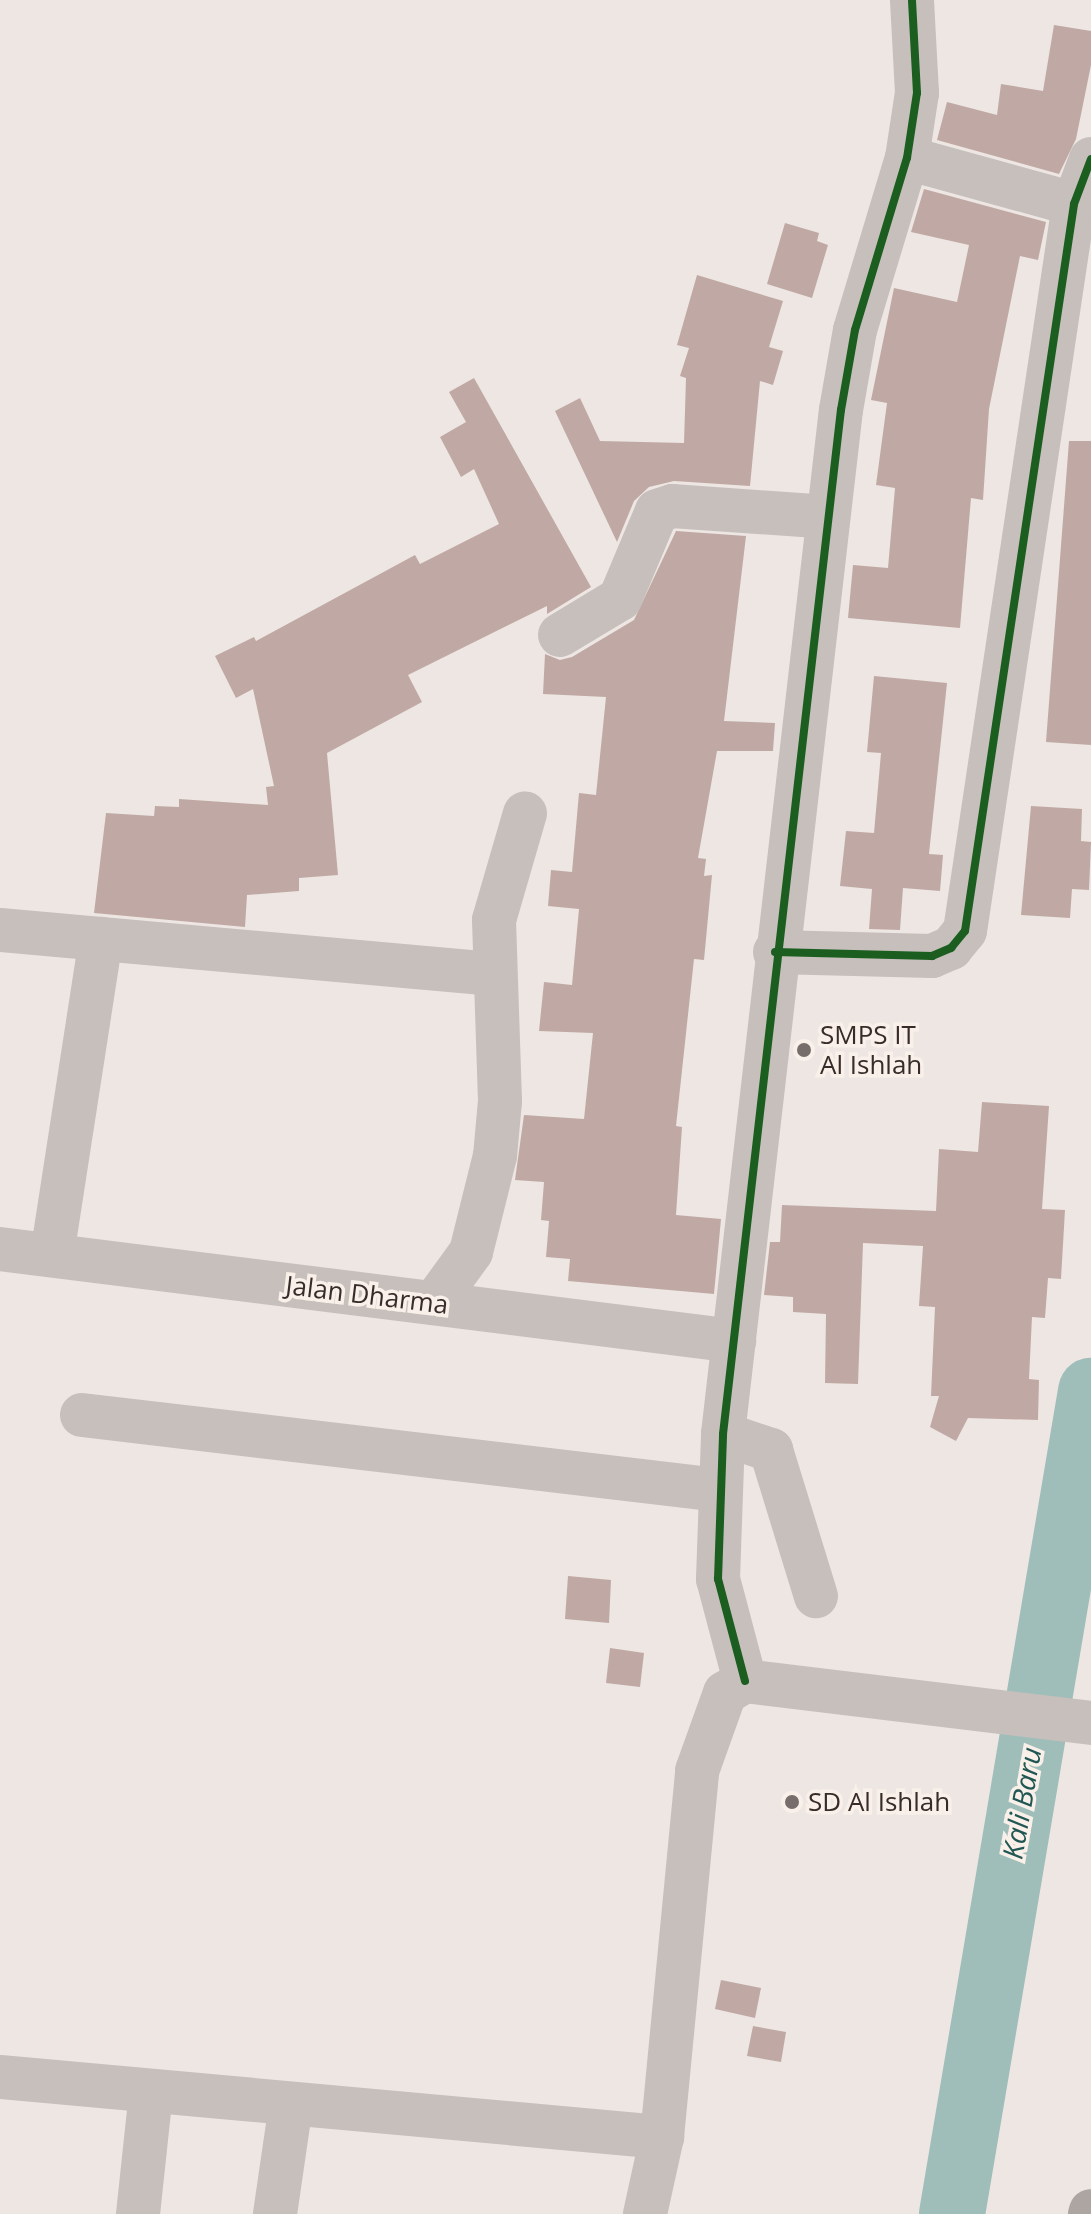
<!DOCTYPE html>
<style>
body{margin:0}
#map{position:relative;width:1091px;height:2214px;overflow:hidden;background:#ede6e2;font-family:"Open Sans",sans-serif}
div>[style]{position:absolute}
.river>*{height:66px;margin:-33px;padding:0 33px;transform-origin:33px;border-radius:33px;background:#9fbeba}
.building>*{inset:0;background:#c0a9a4}
.minor>*{height:44px;margin:-22px;padding:0 22px;transform-origin:22px;border-radius:22px;background:#c6bfbb}
.highway>*{height:44px;margin:-22px;padding:0 22px;transform-origin:22px;border-radius:22px;background:#aca5a1}
.cycleway>*{height:8px;margin:-4px;padding:0 4px;transform-origin:4px;border-radius:4px;background:#1b5e20}
.dots>*{width:22px;height:22px;translate:-50% -50%;box-sizing:border-box;border:4px solid #f9f0ea;border-radius:50%}
span{translate:-50% -50%;white-space:nowrap;text-align:center;line-height:1.15;-webkit-text-stroke:7px #f9f0ea;paint-order:stroke}
.poi-label{font-size:26px;color:#372c29}
.left{translate:0 -50%;text-align:left}
.street-label{font-size:26px;color:#372c29}
.water-label{font-size:28px;color:#215653;font-style:italic}
</style>
<div id="map">
<div class="river">
<i style="left:952px;top:2214px;width:835px;rotate:-80.41deg"></i>
</div>
<div class="building">
<i style="clip-path:polygon(1054px 25px,1091px 31px,1091px 65px,1076px 139px,1059px 174px,937px 140px,947px 102px,997px 115px,1001px 84px,1043px 91px)"></i>
<i style="clip-path:polygon(924px 189px,1046px 222px,1038px 260px,1020px 256px,989px 409px,983px 500px,971px 498px,960px 628px,848px 618px,853px 565px,888px 568px,895px 488px,876px 485px,887px 403px,871px 400px,894px 288px,957px 302px,969px 245px,911px 232px)"></i>
<i style="clip-path:polygon(785px 223px,819px 233px,817px 241px,828px 245px,812px 298px,767px 284px)"></i>
<i style="clip-path:polygon(697px 275px,783px 301px,769px 347px,783px 351px,773px 385px,760px 381px,750px 486px,674px 481px,649px 487px,634px 501px,617px 542px,555px 411px,580px 398px,600px 441px,684px 443px,686px 378px,680px 376px,689px 348px,677px 345px)"></i>
<i style="clip-path:polygon(474px 378px,591px 587px,547px 614px,547px 606px,408px 675px,422px 702px,327px 753px,338px 875px,299px 878px,299px 891px,247px 895px,245px 927px,94px 913px,106px 813px,154px 816px,155px 806px,179px 807px,179px 799px,268px 805px,266px 787px,274px 786px,253px 689px,236px 698px,215px 656px,254px 637px,256px 641px,415px 555px,420px 564px,499px 524px,474px 469px,461px 477px,440px 437px,466px 422px,449px 392px)"></i>
<i style="clip-path:polygon(1069px 441px,1091px 441px,1091px 745px,1046px 742px)"></i>
<i style="clip-path:polygon(676px 531px,746px 536px,724px 721px,775px 723px,773px 751px,717px 751px,698px 858px,706px 859px,704px 876px,712px 875px,704px 960px,694px 959px,676px 1126px,682px 1127px,676px 1215px,721px 1219px,714px 1294px,568px 1281px,570px 1259px,546px 1257px,549px 1221px,541px 1220px,544px 1182px,515px 1180px,524px 1115px,584px 1119px,593px 1033px,539px 1031px,544px 982px,572px 985px,579px 909px,548px 906px,551px 870px,572px 872px,579px 793px,596px 795px,606px 697px,543px 694px,545px 654px,560px 660px,572px 657px,634px 620px)"></i>
<i style="clip-path:polygon(874px 676px,947px 683px,929px 854px,943px 855px,940px 891px,903px 888px,900px 930px,869px 929px,872px 889px,840px 886px,846px 831px,874px 833px,881px 753px,867px 752px)"></i>
<i style="clip-path:polygon(1031px 806px,1082px 809px,1081px 841px,1091px 842px,1089px 890px,1072px 889px,1070px 918px,1021px 915px)"></i>
<i style="clip-path:polygon(982px 1102px,1049px 1106px,1042px 1209px,1065px 1210px,1061px 1279px,1048px 1278px,1045px 1318px,1032px 1317px,1029px 1379px,1039px 1380px,1038px 1420px,968px 1418px,956px 1441px,930px 1427px,939px 1396px,931px 1396px,935px 1307px,919px 1306px,923px 1246px,863px 1243px,858px 1384px,825px 1383px,826px 1314px,793px 1312px,793px 1297px,764px 1295px,770px 1242px,780px 1242px,782px 1205px,936px 1211px,939px 1149px,978px 1152px)"></i>
<i style="clip-path:polygon(568px 1576px,611px 1580px,609px 1623px,565px 1619px)"></i>
<i style="clip-path:polygon(610px 1648px,644px 1653px,640px 1687px,606px 1683px)"></i>
<i style="clip-path:polygon(721px 1980px,761px 1988px,755px 2018px,715px 2009px)"></i>
<i style="clip-path:polygon(753px 2026px,786px 2032px,781px 2062px,747px 2056px)"></i>
</div>
<div class="minor">
<i style="left:907px;top:158px;width:173px;rotate:15.4deg"></i>
<i style="left:560px;top:635px;width:70px;rotate:-31deg"></i>
<i style="left:620px;top:599px;width:95px;rotate:-67.2deg"></i>
<i style="left:657px;top:511px;width:16px;rotate:-18deg"></i>
<i style="left:672px;top:506px;width:156px;rotate:4deg"></i>
<i style="left:0;top:930px;width:494px;rotate:5.1deg"></i>
<i style="left:775px;top:952px;width:157px;rotate:1.5deg"></i>
<i style="left:932px;top:956px;width:21px;rotate:-23deg"></i>
<i style="left:951px;top:948px;width:22px;rotate:-51deg"></i>
<i style="left:965px;top:931px;width:735px;rotate:-81.47deg"></i>
<i style="left:1074px;top:204px;width:48px;rotate:-69.3deg"></i>
<i style="left:0;top:1249px;width:740px;rotate:7.14deg"></i>
<i style="left:52px;top:1255px;width:320px;rotate:-81.2deg"></i>
<i style="left:434px;top:1303px;width:63px;rotate:-54deg"></i>
<i style="left:471px;top:1252px;width:99px;rotate:-76deg"></i>
<i style="left:495px;top:1156px;width:55px;rotate:-84.8deg"></i>
<i style="left:500px;top:1101px;width:181px;rotate:-91.9deg"></i>
<i style="left:494px;top:920px;width:111px;rotate:-73.8deg"></i>
<i style="left:82px;top:1415px;width:641px;rotate:6.72deg"></i>
<i style="left:723px;top:1434px;width:51px;rotate:18.4deg"></i>
<i style="left:771px;top:1450px;width:153px;rotate:72.9deg"></i>
<i style="left:745px;top:1681px;width:106px;rotate:-104.8deg"></i>
<i style="left:718px;top:1579px;width:145px;rotate:-88deg"></i>
<i style="left:723px;top:1434px;width:1031px;rotate:-83.43deg"></i>
<i style="left:841px;top:410px;width:81px;rotate:-80.1deg"></i>
<i style="left:855px;top:330px;width:180px;rotate:-73.2deg"></i>
<i style="left:907px;top:158px;width:66px;rotate:-81.3deg"></i>
<i style="left:917px;top:93px;width:93px;rotate:-93.1deg"></i>
<i style="left:0;top:2077px;width:665px;rotate:5.18deg"></i>
<i style="left:138px;top:2214px;width:122px;rotate:-83.9deg"></i>
<i style="left:275px;top:2214px;width:111px;rotate:-81.7deg"></i>
<i style="left:645px;top:2214px;width:79px;rotate:-77.6deg"></i>
<i style="left:662px;top:2137px;width:368px;rotate:-84.5deg"></i>
<i style="left:697px;top:1771px;width:83px;rotate:-70.3deg"></i>
<i style="left:725px;top:1693px;width:23px;rotate:-31deg"></i>
<i style="left:745px;top:1681px;width:349px;rotate:6.9deg"></i>
</div>
<div class="highway">
<i style="left:1090px;top:2214px;width:3px;rotate:-72deg"></i>
</div>
<div class="cycleway">
<i style="left:775px;top:952px;width:157px;rotate:1.5deg"></i>
<i style="left:932px;top:956px;width:21px;rotate:-23deg"></i>
<i style="left:951px;top:948px;width:22px;rotate:-51deg"></i>
<i style="left:965px;top:931px;width:735px;rotate:-81.47deg"></i>
<i style="left:1074px;top:204px;width:48px;rotate:-69.3deg"></i>
<i style="left:745px;top:1681px;width:106px;rotate:-104.8deg"></i>
<i style="left:718px;top:1579px;width:145px;rotate:-88deg"></i>
<i style="left:723px;top:1434px;width:1031px;rotate:-83.43deg"></i>
<i style="left:841px;top:410px;width:81px;rotate:-80.1deg"></i>
<i style="left:855px;top:330px;width:180px;rotate:-73.2deg"></i>
<i style="left:907px;top:158px;width:66px;rotate:-81.3deg"></i>
<i style="left:917px;top:93px;width:93px;rotate:-93.1deg"></i>
</div>
<div class="dots">
<i style="left:804px;top:1050px;background:#776d6a"></i>
<i style="left:792px;top:1802px;background:#776d6a"></i>
</div>
<div class="poi-label">
<span class="left" style="left:820px;top:1050px">SMPS IT<br>Al Ishlah</span>
<span class="left" style="left:808px;top:1802px">SD Al Ishlah</span>
</div>
<div class="street-label">
<span style="left:367px;top:1295px;rotate:7deg">Jalan Dharma</span>
</div>
<div class="water-label">
<span style="left:1021px;top:1803px;rotate:-80deg">Kali Baru</span>
</div>
</div>
